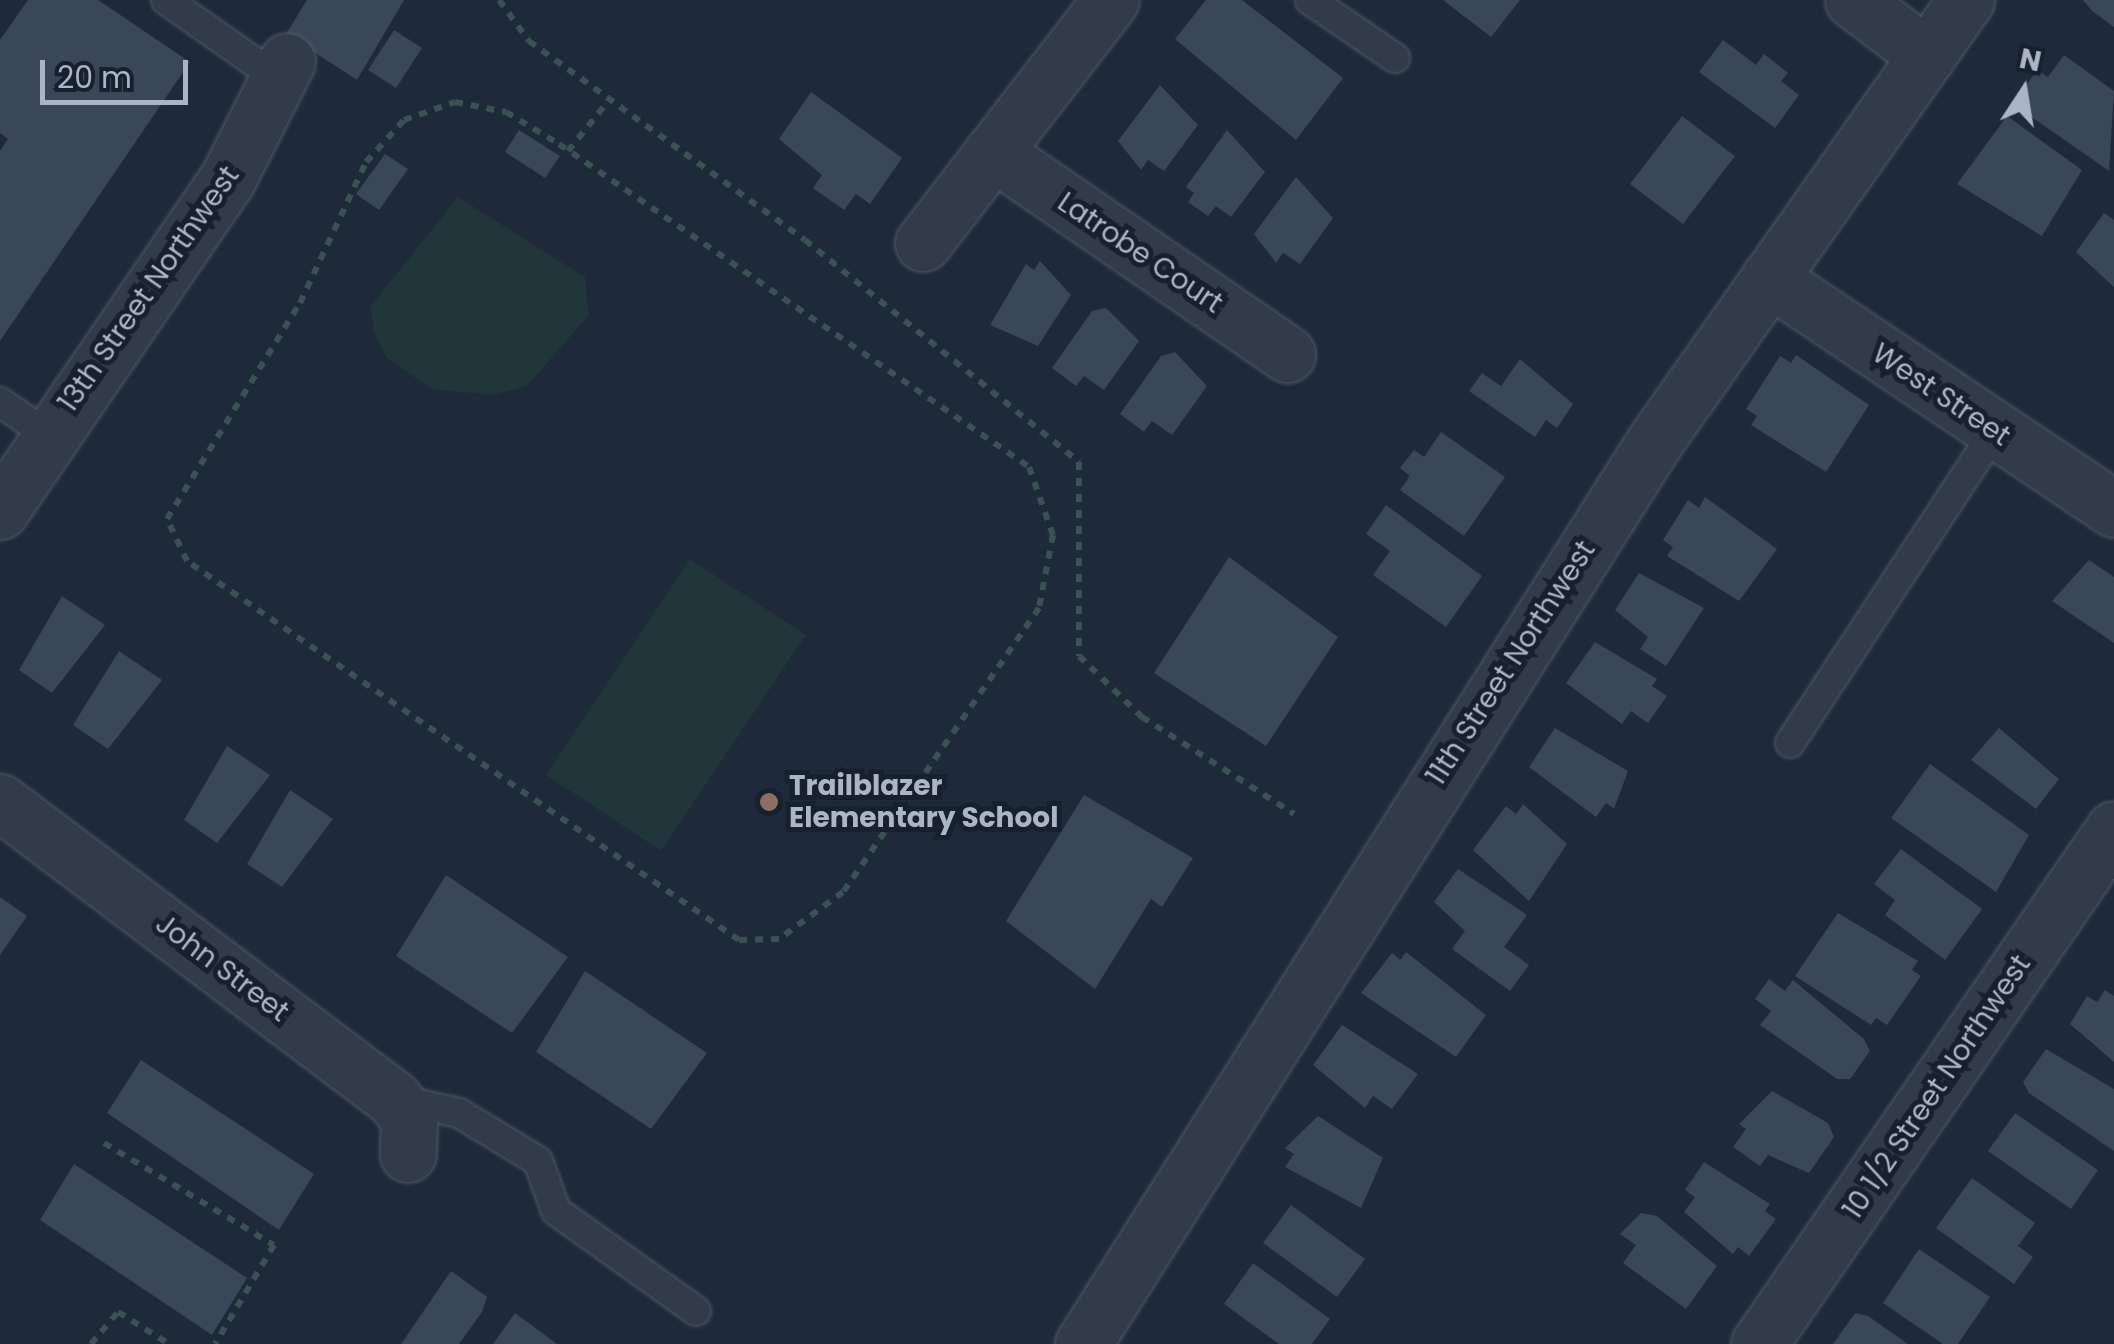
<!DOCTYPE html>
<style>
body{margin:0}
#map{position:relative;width:2114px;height:1344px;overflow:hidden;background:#1e2939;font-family:Poppins,sans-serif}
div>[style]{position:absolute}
.green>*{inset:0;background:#20363a}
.building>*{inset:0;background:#3a4759}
.path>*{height:6px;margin-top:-3px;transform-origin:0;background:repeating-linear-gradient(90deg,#3a5254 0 8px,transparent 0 16px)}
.roads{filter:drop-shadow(0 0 2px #4f5867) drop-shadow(0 0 2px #4f5867)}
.lane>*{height:28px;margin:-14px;padding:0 14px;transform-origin:14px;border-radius:14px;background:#323b49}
.street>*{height:55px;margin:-27.5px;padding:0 27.5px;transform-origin:27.5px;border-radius:27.5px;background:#323b49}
.dots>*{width:28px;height:28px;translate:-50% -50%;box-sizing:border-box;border:5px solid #17202d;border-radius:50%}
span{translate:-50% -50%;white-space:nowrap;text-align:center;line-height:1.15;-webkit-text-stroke:10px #17202d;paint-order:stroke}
.street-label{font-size:28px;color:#acb5c6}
.poi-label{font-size:28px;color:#acb5c6;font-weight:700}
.left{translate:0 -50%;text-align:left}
.north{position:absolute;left:1974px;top:40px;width:100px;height:100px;-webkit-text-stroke:8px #17202d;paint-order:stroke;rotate:12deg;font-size:28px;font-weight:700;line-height:40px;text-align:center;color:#acb5c6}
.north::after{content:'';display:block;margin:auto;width:35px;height:45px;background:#acb5c6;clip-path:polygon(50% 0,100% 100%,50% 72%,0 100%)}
.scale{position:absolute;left:40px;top:60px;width:148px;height:45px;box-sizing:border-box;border:5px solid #acb5c6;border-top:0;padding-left:12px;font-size:30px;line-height:35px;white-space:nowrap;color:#acb5c6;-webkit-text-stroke:8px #17202d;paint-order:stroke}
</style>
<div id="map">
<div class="green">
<i style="clip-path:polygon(458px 197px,585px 277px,589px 315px,527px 386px,492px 395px,431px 389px,386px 357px,374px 332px,370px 307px)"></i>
<i style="clip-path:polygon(690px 559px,806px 635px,661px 851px,546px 775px)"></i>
</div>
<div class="building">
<i style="clip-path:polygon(28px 0,98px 0,190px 62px,0 341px,0 151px,8px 139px,0 133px,0 40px)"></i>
<i style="clip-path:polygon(307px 0,404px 0,357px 80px,286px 34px)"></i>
<i style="clip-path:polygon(1206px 0,1242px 0,1343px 78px,1296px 140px,1175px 39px)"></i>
<i style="clip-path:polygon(1443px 0,1520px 0,1491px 37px)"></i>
<i style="clip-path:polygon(2083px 0,2114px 0,2114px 27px,2092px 11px)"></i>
<i style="clip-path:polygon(394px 30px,422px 48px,396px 88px,368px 70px)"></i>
<i style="clip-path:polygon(1723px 40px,1756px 65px,1764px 54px,1788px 73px,1781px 81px,1799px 95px,1775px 128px,1699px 72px)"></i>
<i style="clip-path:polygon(2064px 55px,2114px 91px,2109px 171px,2013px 104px,2037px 70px,2048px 77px)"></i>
<i style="clip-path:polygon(1160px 85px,1198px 125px,1164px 171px,1148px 160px,1141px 170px,1118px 141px)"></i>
<i style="clip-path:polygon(811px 92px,902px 158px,870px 204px,856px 194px,844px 210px,813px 188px,822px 175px,779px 139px)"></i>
<i style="clip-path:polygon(1682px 116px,1735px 156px,1683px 224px,1630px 184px)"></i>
<i style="clip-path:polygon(2007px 116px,2082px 170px,2042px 236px,1957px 184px)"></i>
<i style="clip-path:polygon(519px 130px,560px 156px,545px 178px,505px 152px)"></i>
<i style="clip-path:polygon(1227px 130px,1265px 172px,1231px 217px,1216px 206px,1208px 216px,1188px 202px,1194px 193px,1186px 187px)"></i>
<i style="clip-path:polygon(385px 154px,408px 169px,379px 210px,356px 194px)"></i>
<i style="clip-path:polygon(1296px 177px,1333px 218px,1300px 264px,1283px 253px,1276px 263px,1254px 234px)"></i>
<i style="clip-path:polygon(2104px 213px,2114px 220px,2114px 287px,2076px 252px)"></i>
<i style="clip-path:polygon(1040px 261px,1071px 295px,1038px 346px,990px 325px,1026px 264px,1034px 270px)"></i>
<i style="clip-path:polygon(1106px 308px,1139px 341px,1104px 390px,1084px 376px,1076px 386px,1052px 368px,1092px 311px)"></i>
<i style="clip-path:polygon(1175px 352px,1207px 386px,1172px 435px,1152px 421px,1144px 432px,1120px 414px,1161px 356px)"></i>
<i style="clip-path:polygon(1796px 355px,1869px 405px,1826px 472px,1751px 425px,1757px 416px,1746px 409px,1780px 356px,1791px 363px)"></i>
<i style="clip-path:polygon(1520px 359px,1573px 404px,1557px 428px,1546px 420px,1535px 437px,1469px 391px,1482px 373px,1501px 386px)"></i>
<i style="clip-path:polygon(1441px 432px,1505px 477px,1464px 536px,1400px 490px,1410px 476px,1400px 468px,1414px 450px,1424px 457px)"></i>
<i style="clip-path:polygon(1705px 497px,1777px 549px,1739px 601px,1667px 556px,1673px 547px,1663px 540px,1688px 500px,1699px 508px)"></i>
<i style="clip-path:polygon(1386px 505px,1482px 576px,1446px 627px,1373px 575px,1390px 551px,1366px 534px)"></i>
<i style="clip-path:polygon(1229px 557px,1338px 637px,1266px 746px,1154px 673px)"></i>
<i style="clip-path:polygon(2089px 560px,2114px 577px,2114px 643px,2052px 601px)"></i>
<i style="clip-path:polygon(1639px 573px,1704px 608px,1666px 666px,1640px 649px,1648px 637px,1615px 610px)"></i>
<i style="clip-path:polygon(62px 596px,105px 625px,52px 693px,19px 670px)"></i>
<i style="clip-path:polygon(1595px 642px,1657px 679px,1652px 686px,1667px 696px,1648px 723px,1631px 711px,1622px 724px,1566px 683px)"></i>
<i style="clip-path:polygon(119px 651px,162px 680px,108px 749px,73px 725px)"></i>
<i style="clip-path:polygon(1555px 728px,1628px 771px,1614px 809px,1606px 803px,1596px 817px,1529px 767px)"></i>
<i style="clip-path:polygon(1999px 728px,2059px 779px,2036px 809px,1971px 760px)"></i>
<i style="clip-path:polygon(227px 746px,270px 775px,217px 843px,184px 820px)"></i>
<i style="clip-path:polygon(1930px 764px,2029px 835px,1996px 892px,1891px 818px)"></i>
<i style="clip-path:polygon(290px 790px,333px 819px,282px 887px,247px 864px)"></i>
<i style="clip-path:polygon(1084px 795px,1193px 858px,1162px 907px,1151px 899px,1095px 989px,1006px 921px)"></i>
<i style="clip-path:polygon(1523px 804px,1567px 844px,1529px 901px,1473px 850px,1506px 806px,1516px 814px)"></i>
<i style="clip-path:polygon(1901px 849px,1982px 909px,1945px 960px,1885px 915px,1895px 900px,1874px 884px)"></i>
<i style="clip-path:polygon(1458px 869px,1527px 915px,1504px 947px,1529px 965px,1510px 991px,1452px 949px,1465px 931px,1434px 902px)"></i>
<i style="clip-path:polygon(446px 875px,568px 957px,512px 1033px,396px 956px)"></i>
<i style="clip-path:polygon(0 897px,27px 916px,0 955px)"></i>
<i style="clip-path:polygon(1838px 913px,1918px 961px,1912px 970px,1921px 976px,1887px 1025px,1876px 1018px,1871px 1025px,1795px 976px)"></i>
<i style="clip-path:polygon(1406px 952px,1486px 1015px,1456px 1057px,1361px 993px,1392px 953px,1400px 960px)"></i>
<i style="clip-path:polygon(585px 971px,707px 1053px,651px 1129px,536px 1052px)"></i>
<i style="clip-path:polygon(1769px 979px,1785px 991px,1793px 980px,1864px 1039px,1870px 1051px,1850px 1079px,1837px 1079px,1760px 1025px,1771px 1011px,1755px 999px)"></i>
<i style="clip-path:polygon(2105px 990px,2114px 996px,2114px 1062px,2070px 1024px,2087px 996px,2097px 1002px)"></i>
<i style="clip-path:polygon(1342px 1025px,1418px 1074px,1392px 1109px,1373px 1096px,1365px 1108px,1313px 1065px)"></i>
<i style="clip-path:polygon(2046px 1049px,2114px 1089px,2114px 1151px,2029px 1093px,2023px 1082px)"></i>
<i style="clip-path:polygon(141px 1060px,314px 1174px,279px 1230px,107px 1113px)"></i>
<i style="clip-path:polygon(1772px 1091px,1828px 1123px,1834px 1137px,1809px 1173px,1768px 1155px,1760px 1166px,1733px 1147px,1746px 1129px,1739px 1124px)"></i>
<i style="clip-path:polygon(2015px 1113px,2098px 1170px,2071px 1209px,1988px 1151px)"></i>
<i style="clip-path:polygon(1318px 1116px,1383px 1158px,1361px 1208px,1285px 1167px,1294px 1154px,1285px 1148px)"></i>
<i style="clip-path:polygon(1704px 1162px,1770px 1204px,1765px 1211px,1776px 1219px,1749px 1256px,1738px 1247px,1733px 1254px,1684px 1212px,1695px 1197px,1685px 1190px)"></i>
<i style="clip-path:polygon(74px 1164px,247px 1278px,212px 1335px,40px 1220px)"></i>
<i style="clip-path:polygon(1972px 1178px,2035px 1223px,2018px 1246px,2033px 1257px,2014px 1284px,1936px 1228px)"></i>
<i style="clip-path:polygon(1291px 1205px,1365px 1259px,1337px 1297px,1263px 1243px)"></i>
<i style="clip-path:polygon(1641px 1213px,1657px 1216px,1717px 1266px,1686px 1309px,1623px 1263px,1636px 1245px,1620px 1234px)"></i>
<i style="clip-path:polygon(1919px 1249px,1990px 1297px,1958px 1344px,1943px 1344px,1883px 1303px)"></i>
<i style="clip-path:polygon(1253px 1263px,1330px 1319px,1312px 1344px,1279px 1344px,1224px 1304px)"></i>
<i style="clip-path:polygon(451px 1271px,487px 1297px,482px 1312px,459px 1344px,401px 1344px)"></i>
<i style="clip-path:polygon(515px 1313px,557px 1344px,493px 1344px)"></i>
<i style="clip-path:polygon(1855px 1313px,1868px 1316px,1908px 1344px,1833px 1344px)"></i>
</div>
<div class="path">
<i style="left:499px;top:0;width:51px;rotate:53.8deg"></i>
<i style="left:529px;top:41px;width:340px;rotate:35.8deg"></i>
<i style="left:805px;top:240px;width:353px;rotate:39deg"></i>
<i style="left:1079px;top:462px;width:194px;rotate:90deg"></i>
<i style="left:1079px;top:656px;width:88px;rotate:44.1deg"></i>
<i style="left:1142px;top:717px;width:180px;rotate:32.5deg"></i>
<i style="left:455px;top:102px;width:52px;rotate:11.1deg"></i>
<i style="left:506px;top:112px;width:62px;rotate:31.1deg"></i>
<i style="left:559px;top:144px;width:570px;rotate:34.5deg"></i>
<i style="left:1029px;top:467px;width:72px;rotate:70.6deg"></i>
<i style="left:1053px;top:535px;width:74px;rotate:100.9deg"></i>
<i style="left:1039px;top:608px;width:345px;rotate:124.6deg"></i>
<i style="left:843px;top:892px;width:79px;rotate:143.7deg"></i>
<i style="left:779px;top:939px;width:40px;rotate:178.6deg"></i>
<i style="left:739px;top:940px;width:670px;rotate:-145.53deg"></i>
<i style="left:187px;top:561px;width:47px;rotate:-115.5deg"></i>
<i style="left:167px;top:519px;width:254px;rotate:-58.4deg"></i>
<i style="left:300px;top:303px;width:156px;rotate:-64.9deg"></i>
<i style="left:366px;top:162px;width:57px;rotate:-47.9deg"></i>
<i style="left:404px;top:120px;width:54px;rotate:-19.4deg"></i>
<i style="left:568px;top:151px;width:67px;rotate:-51.1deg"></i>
<i style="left:104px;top:1143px;width:198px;rotate:31deg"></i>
<i style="left:274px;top:1245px;width:115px;rotate:120.8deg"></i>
<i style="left:91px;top:1344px;width:42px;rotate:-49.8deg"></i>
<i style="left:118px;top:1312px;width:60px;rotate:32.1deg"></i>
</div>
<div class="roads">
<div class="lane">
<i style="left:166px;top:0;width:111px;rotate:35.1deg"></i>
<i style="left:257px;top:64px;width:30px;rotate:-6deg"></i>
<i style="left:1310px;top:0;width:103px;rotate:34.3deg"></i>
<i style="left:0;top:402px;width:58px;rotate:34.5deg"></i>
<i style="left:1790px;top:743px;width:372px;rotate:-56.7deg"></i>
<i style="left:396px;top:1099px;width:65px;rotate:12.5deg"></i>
<i style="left:459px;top:1113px;width:92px;rotate:31.3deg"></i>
<i style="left:538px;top:1161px;width:53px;rotate:70.2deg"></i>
<i style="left:556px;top:1211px;width:172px;rotate:35.5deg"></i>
</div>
<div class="street">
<i style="left:1853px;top:0;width:93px;rotate:37.1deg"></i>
<i style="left:993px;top:152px;width:357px;rotate:34.5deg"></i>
<i style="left:923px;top:243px;width:307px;rotate:-52.3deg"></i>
<i style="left:1769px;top:278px;width:415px;rotate:33.8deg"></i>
<i style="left:0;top:511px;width:401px;rotate:-55.6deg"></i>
<i style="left:227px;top:180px;width:133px;rotate:-63.2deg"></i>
<i style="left:0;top:802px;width:493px;rotate:37deg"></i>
<i style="left:394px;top:1099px;width:25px;rotate:53deg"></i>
<i style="left:409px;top:1119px;width:35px;rotate:92deg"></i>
<i style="left:1083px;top:1344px;width:1069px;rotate:-57.65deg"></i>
<i style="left:1655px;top:441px;width:540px;rotate:-54.81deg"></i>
<i style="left:1759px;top:1344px;width:625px;rotate:-55.42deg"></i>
</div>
</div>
<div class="dots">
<i style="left:769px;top:802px;background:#8d6e63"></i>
</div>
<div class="street-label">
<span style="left:1140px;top:253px;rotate:34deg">Latrobe Court</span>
<span style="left:149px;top:289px;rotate:-55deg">13th Street Northwest</span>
<span style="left:1941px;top:395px;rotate:34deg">West Street</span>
<span style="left:1511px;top:663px;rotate:-57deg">11th Street Northwest</span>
<span style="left:222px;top:968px;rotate:37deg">John Street</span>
<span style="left:1937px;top:1087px;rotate:-56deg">10 1/2 Street Northwest</span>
</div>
<div class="poi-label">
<span class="left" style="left:789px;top:802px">Trailblazer<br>Elementary School</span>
</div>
<div class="north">N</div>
<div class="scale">20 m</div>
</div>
